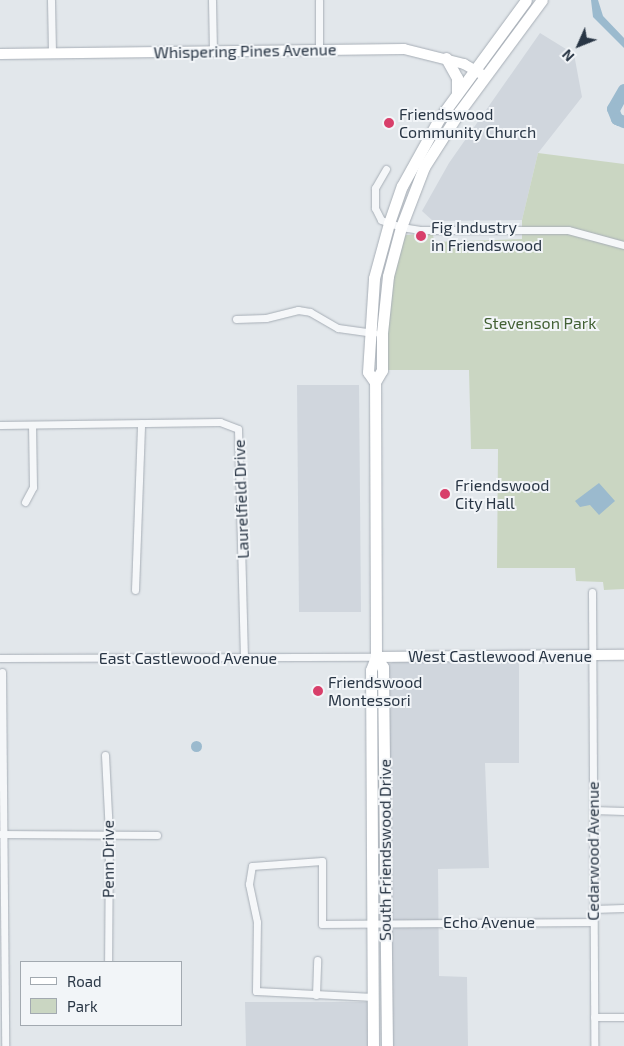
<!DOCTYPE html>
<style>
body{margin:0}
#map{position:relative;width:624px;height:1046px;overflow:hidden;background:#e2e7eb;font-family:"Exo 2",sans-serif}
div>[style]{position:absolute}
.built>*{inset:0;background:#d0d6dd}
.green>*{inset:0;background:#cad6c2}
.water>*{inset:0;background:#9bbace}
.round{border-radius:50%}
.river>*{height:12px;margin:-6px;padding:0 6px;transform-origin:6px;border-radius:6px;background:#9bbace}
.roads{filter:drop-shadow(0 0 1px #a7aeb6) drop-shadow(0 0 1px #a7aeb6)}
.street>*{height:7px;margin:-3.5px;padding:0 3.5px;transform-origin:3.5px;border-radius:3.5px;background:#f5f7f9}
.secondary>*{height:10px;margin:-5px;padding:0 5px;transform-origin:5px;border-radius:5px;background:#fff}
.primary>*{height:11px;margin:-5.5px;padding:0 5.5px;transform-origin:5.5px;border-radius:5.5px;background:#fff}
.dots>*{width:14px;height:14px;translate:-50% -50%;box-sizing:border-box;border:2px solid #f2f5f8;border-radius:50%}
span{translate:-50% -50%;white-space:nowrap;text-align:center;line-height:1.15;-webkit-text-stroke:4px #f2f5f8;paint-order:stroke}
.street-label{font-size:16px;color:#293645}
.poi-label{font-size:16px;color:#293645}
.left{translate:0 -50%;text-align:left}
.park-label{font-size:16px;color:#436135}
.legend{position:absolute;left:20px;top:961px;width:162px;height:65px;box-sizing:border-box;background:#f2f5f8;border:1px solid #a2a9b0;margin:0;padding:6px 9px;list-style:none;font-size:15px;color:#293645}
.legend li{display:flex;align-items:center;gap:10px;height:25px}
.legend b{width:25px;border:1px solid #a2a9b0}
.north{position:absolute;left:554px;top:20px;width:50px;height:50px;-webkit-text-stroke:4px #f2f5f8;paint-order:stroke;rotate:226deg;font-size:14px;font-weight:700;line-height:20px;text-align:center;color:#293645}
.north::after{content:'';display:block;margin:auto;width:18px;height:22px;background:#293645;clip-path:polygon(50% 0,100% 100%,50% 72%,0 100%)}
</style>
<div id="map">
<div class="built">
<i style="clip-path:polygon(540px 33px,574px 54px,582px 97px,538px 153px,522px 220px,433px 221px,422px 211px,449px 163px)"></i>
<i style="clip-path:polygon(297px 385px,359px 385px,361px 612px,299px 612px)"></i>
<i style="clip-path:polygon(519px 660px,519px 763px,485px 763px,489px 868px,438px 869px,439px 976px,467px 977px,468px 1046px,391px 1046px,387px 665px,395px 661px)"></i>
<i style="clip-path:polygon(245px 1002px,369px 1002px,369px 1046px,246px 1046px)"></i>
</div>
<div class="green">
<i style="clip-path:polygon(538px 153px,624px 164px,624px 589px,604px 590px,603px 582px,576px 581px,575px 568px,497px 568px,498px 449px,471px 449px,469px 370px,385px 370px,386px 331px,393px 275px,402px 240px,406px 235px,419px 234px,433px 234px,434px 242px,522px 239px,522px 220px)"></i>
</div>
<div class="water">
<i style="clip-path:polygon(591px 0,598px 0,603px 16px,624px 38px,624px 48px,593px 17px)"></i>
<i style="clip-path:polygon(624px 90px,624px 104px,618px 115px,624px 119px,624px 126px,617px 126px,612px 114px,613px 104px)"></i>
<i style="clip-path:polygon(599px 483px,615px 501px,599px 515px,590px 505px,580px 507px,575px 501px)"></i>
<i class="round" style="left:190.5px;top:740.5px;width:11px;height:11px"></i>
</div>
<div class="river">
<i style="left:624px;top:90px;width:22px;rotate:120deg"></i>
<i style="left:613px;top:109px;width:11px;rotate:68deg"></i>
<i style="left:617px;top:119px;width:8px;rotate:23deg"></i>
</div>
<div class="roads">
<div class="street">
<i style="left:51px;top:0;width:54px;rotate:88.9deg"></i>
<i style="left:212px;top:0;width:52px;rotate:88.9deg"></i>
<i style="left:319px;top:0;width:50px;rotate:90deg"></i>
<i style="left:386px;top:169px;width:22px;rotate:120deg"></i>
<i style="left:375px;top:188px;width:20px;rotate:90deg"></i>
<i style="left:375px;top:208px;width:13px;rotate:63deg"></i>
<i style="left:381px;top:220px;width:21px;rotate:19deg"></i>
<i style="left:401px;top:227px;width:18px;rotate:9deg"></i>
<i style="left:419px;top:230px;width:149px"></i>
<i style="left:568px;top:230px;width:58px;rotate:15deg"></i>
<i style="left:236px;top:319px;width:30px;rotate:-2deg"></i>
<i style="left:266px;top:318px;width:33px;rotate:-14deg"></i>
<i style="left:298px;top:310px;width:12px;rotate:9deg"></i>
<i style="left:310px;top:312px;width:32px;rotate:30deg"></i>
<i style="left:338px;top:328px;width:36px;rotate:8deg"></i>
<i style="left:0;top:425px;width:220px;rotate:-0.8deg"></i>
<i style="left:220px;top:422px;width:19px;rotate:21deg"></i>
<i style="left:238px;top:429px;width:229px;rotate:88.5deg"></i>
<i style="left:25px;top:502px;width:17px;rotate:-62deg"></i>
<i style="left:33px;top:487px;width:62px;rotate:-90.9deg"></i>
<i style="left:135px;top:590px;width:167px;rotate:-87.9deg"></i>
<i style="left:592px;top:592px;width:454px;rotate:89.7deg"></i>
<i style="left:0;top:658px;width:376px;rotate:-0.2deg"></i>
<i style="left:2px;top:672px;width:374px;rotate:89.5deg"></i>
<i style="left:105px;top:755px;width:78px;rotate:87.1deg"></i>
<i style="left:109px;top:833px;width:129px;rotate:90.4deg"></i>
<i style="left:593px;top:810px;width:31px;rotate:2deg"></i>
<i style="left:0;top:834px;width:157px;rotate:0.4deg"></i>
<i style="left:593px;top:909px;width:31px;rotate:-2deg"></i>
<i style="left:316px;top:995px;width:35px;rotate:-88deg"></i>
<i style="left:373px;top:997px;width:117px;rotate:-177.1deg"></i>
<i style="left:256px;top:991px;width:69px;rotate:-89.2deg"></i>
<i style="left:257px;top:922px;width:39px;rotate:-102deg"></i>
<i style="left:249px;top:884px;width:18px;rotate:-81deg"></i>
<i style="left:252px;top:866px;width:70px;rotate:-4.1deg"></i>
<i style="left:322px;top:861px;width:63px;rotate:90deg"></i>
<i style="left:322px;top:924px;width:271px;rotate:-0.4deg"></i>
<i style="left:594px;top:1017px;width:30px"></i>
</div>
<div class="secondary">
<i style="left:0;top:54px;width:404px;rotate:-0.7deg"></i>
<i style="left:404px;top:49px;width:62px;rotate:14deg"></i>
<i style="left:464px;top:64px;width:24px;rotate:30deg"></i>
<i style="left:376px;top:657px;width:248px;rotate:-0.5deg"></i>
</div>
<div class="primary">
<i style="left:446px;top:58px;width:23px;rotate:61deg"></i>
<i style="left:457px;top:78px;width:15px;rotate:90deg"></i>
<i style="left:375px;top:382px;width:12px;rotate:-125deg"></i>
<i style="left:368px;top:372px;width:94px;rotate:-86.3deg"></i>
<i style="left:374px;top:278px;width:57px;rotate:-74.7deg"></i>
<i style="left:389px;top:223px;width:39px;rotate:-71deg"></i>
<i style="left:402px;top:186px;width:77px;rotate:-61.1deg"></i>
<i style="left:439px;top:119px;width:147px;rotate:-53.8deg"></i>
<i style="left:376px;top:657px;width:12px;rotate:55deg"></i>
<i style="left:383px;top:667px;width:379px;rotate:89.4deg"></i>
<i style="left:373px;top:1046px;width:376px;rotate:-90.3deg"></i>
<i style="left:371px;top:670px;width:14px;rotate:-69deg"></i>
<i style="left:376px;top:657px;width:275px;rotate:-90.2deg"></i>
<i style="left:375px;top:382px;width:14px;rotate:-60deg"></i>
<i style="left:382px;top:370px;width:37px;rotate:-90deg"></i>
<i style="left:382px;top:333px;width:57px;rotate:-84deg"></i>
<i style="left:388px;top:276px;width:51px;rotate:-75.1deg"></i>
<i style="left:401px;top:227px;width:64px;rotate:-69deg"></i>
<i style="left:424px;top:167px;width:65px;rotate:-57.5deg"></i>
<i style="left:459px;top:112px;width:139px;rotate:-53.5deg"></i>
</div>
</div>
<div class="dots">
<i style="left:389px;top:123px;background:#d83f6a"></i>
<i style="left:421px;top:236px;background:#d83f6a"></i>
<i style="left:445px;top:494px;background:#d83f6a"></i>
<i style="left:318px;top:691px;background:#d83f6a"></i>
</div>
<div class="street-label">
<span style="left:245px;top:51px;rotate:-1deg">Whispering Pines Avenue</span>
<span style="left:241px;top:499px;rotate:-92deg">Laurelfield Drive</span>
<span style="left:500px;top:656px">West Castlewood Avenue</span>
<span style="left:188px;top:658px">East Castlewood Avenue</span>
<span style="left:385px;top:850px;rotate:-90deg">South Friendswood Drive</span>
<span style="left:593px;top:851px;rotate:-90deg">Cedarwood Avenue</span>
<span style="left:108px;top:859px;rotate:-90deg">Penn Drive</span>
<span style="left:489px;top:922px">Echo Avenue</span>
</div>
<div class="poi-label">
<span class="left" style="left:399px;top:123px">Friendswood<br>Community Church</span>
<span class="left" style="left:431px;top:236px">Fig Industry<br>in Friendswood</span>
<span class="left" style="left:455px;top:494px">Friendswood<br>City Hall</span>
<span class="left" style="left:328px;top:691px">Friendswood<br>Montessori</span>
</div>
<div class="park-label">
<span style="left:540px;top:323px">Stevenson Park</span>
</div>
<ul class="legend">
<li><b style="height:6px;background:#fff"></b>Road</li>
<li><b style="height:14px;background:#cad6c2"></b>Park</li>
</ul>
<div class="north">N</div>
</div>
